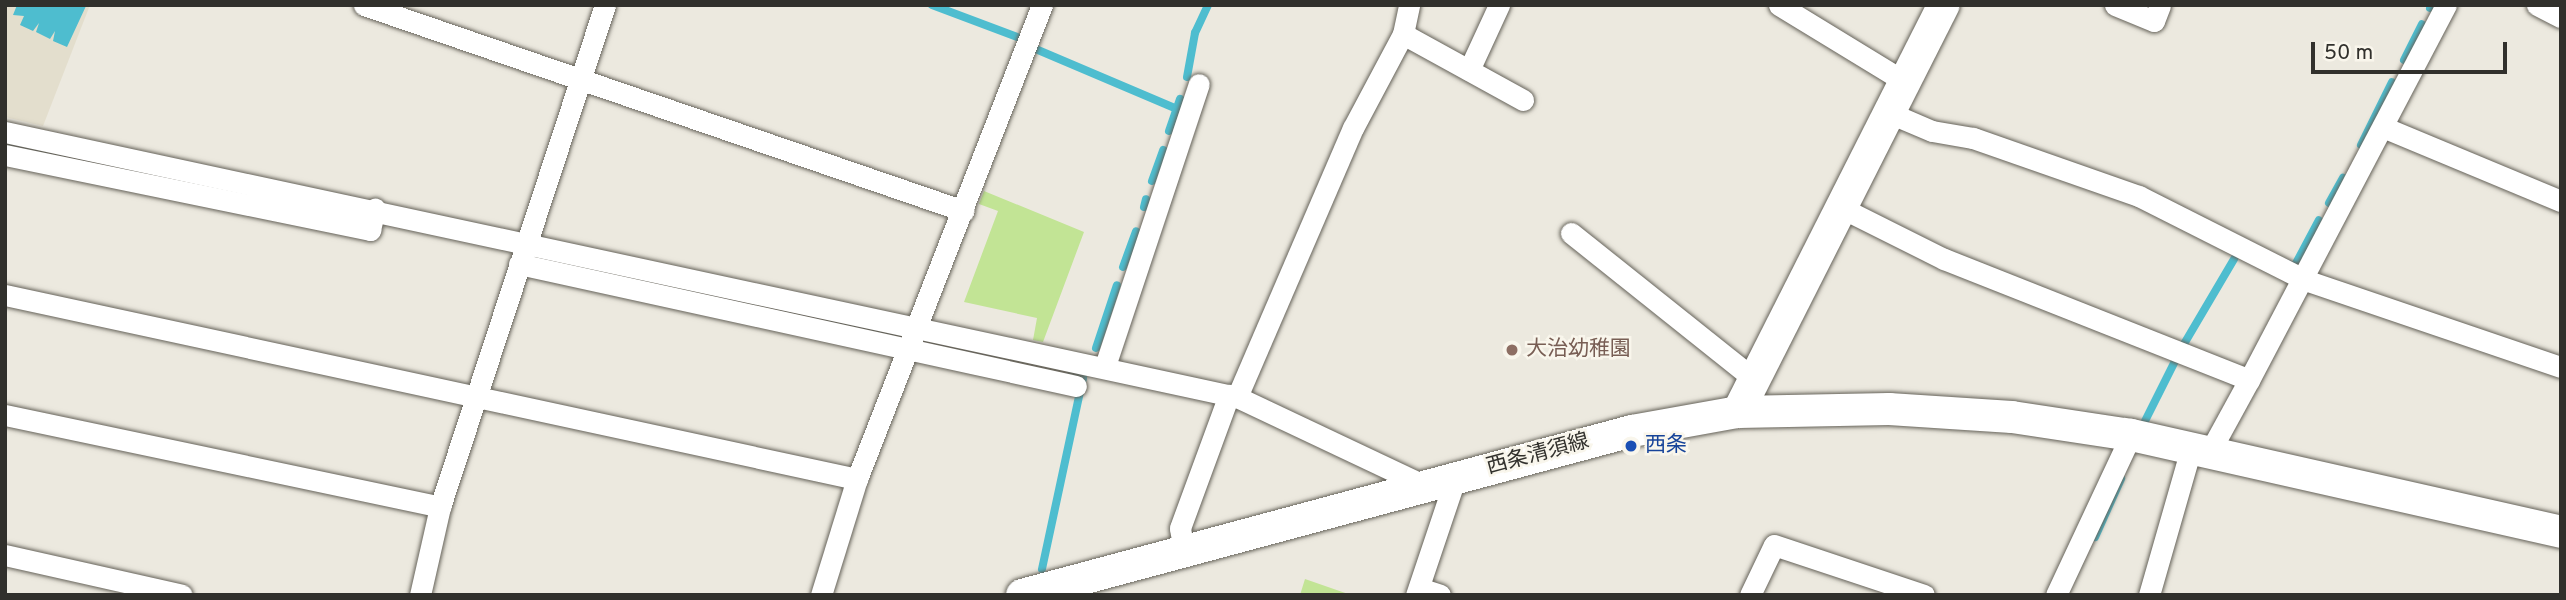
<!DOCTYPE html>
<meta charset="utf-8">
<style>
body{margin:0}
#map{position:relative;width:2566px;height:600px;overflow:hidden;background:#ece9df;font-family:Overpass,"Noto Sans JP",sans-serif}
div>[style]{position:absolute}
.built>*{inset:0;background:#e3decd}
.green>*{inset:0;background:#c2e495}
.water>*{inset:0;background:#4ebdcf}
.stream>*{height:8px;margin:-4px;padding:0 4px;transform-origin:4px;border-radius:4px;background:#4ebdcf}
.roads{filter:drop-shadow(0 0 2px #656259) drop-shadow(0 0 2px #656259)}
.street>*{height:21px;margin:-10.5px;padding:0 10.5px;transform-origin:10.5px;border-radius:10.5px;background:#fff}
.secondary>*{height:32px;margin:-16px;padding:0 16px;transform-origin:16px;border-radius:16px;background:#fff}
.dots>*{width:19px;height:19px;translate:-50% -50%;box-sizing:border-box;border:4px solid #f9f6ec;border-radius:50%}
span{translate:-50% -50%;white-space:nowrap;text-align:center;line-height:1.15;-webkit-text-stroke:5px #f9f6ec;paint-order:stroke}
.education-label{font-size:21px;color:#785e54}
.left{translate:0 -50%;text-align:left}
.transit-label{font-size:21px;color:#164399}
.street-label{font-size:21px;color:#31302c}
.frame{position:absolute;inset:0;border:7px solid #31302c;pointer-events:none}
.scale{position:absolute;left:2311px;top:42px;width:196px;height:32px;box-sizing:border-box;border:4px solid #31302c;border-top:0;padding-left:9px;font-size:21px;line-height:24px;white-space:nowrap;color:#31302c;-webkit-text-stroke:5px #f9f6ec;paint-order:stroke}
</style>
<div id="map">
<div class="built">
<i style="clip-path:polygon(5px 5px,90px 5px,43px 126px,5px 117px)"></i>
</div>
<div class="green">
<i style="clip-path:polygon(984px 191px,1084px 232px,1043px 342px,1033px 340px,1037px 318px,964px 302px,998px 211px,979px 204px)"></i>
<i style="clip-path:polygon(1305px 579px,1351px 595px,1300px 595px)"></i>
</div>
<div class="water">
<i style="clip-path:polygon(17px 5px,85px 5px,86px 6px,67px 47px,53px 41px,55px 31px,50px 39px,36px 32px,39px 23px,33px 31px,20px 25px,24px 16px,13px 15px)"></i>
</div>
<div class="stream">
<i style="left:932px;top:5px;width:91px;rotate:20.6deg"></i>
<i style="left:2430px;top:8px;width:3px;rotate:-72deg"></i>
<i style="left:1038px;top:50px;width:151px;rotate:23deg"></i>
<i style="left:2404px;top:60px;width:40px;rotate:-63.4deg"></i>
<i style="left:1187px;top:77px;width:45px;rotate:-79.7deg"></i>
<i style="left:1195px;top:33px;width:31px;rotate:-65deg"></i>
<i style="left:1169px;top:131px;width:34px;rotate:-71deg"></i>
<i style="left:5px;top:143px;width:134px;rotate:12.1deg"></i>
<i style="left:2361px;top:145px;width:70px;rotate:-63.8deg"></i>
<i style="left:1152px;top:181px;width:33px;rotate:-70deg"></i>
<i style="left:2329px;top:203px;width:29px;rotate:-61deg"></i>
<i style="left:1144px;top:207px;width:8px;rotate:-76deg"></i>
<i style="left:542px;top:258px;width:263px;rotate:12.3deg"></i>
<i style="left:2288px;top:264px;width:7px;rotate:27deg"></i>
<i style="left:2294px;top:267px;width:53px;rotate:-62deg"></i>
<i style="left:1123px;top:267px;width:38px;rotate:-70deg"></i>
<i style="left:820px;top:319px;width:79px;rotate:11.7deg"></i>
<i style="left:2184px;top:344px;width:99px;rotate:-59.5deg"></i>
<i style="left:1096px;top:348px;width:66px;rotate:-71.6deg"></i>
<i style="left:2145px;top:421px;width:67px;rotate:-63.4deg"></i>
<i style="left:2095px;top:537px;width:64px;rotate:-65.9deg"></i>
<i style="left:1042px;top:569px;width:195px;rotate:-77.9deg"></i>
<i style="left:1083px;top:378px;width:13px;rotate:-167deg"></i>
</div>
<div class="roads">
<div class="street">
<i style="left:364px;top:5px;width:634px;rotate:18.95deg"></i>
<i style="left:1779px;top:5px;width:150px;rotate:31.4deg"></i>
<i style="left:2115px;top:5px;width:42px;rotate:22.3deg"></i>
<i style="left:2154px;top:21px;width:17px;rotate:-69deg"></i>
<i style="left:2537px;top:5px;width:27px;rotate:27deg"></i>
<i style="left:1403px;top:34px;width:137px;rotate:28.8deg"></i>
<i style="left:1469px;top:70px;width:72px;rotate:-65.2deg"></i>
<i style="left:1892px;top:114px;width:43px;rotate:23deg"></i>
<i style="left:1932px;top:131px;width:42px;rotate:9.7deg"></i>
<i style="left:1973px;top:138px;width:176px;rotate:19.3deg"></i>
<i style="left:2139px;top:196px;width:186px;rotate:26.8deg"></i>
<i style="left:2305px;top:280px;width:270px;rotate:18.8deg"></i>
<i style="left:2383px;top:127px;width:193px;rotate:22.6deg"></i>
<i style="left:5px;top:132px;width:1260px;rotate:12.14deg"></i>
<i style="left:1237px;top:397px;width:206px;rotate:25.3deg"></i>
<i style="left:5px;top:155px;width:373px;rotate:11.6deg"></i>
<i style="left:370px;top:230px;width:22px;rotate:-77deg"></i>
<i style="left:1844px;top:209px;width:112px;rotate:26.6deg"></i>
<i style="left:1944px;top:259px;width:328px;rotate:21.6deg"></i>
<i style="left:2249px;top:380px;width:424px;rotate:-62.3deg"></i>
<i style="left:1571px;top:233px;width:236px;rotate:38.6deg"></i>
<i style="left:519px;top:264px;width:570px;rotate:12.35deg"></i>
<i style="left:5px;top:295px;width:872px;rotate:12.19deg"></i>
<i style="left:1105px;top:366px;width:297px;rotate:-71.6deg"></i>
<i style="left:1237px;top:397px;width:293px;rotate:-66.7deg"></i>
<i style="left:1353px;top:128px;width:106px;rotate:-62deg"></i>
<i style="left:1403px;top:34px;width:30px;rotate:-78deg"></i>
<i style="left:5px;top:415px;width:445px;rotate:11.9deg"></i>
<i style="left:2209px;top:453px;width:83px;rotate:-61.3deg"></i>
<i style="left:1184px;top:551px;width:23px;rotate:-100deg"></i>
<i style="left:1180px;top:528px;width:142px;rotate:-69.8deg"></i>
<i style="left:5px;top:555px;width:181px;rotate:12.7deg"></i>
<i style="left:1419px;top:588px;width:22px;rotate:18deg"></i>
<i style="left:420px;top:595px;width:90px;rotate:-77.2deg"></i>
<i style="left:440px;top:507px;width:528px;rotate:-71.81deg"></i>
<i style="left:821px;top:595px;width:121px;rotate:-72.8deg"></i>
<i style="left:857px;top:479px;width:509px;rotate:-68.68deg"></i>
<i style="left:1416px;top:595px;width:126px;rotate:-71.4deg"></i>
<i style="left:1750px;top:595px;width:55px;rotate:-64.4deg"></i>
<i style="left:1774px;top:545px;width:158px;rotate:18.4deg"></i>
<i style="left:2056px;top:595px;width:177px;rotate:-64.9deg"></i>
<i style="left:2149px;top:595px;width:152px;rotate:-74deg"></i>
</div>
<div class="secondary">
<i style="left:1738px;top:412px;width:456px;rotate:-63.2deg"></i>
<i style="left:1022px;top:595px;width:632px;rotate:-15.05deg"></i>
<i style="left:1632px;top:431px;width:108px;rotate:-10.2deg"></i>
<i style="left:1738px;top:412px;width:151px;rotate:-1.1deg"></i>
<i style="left:1889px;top:409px;width:123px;rotate:3.7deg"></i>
<i style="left:2012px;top:417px;width:120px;rotate:8.6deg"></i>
<i style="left:2131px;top:435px;width:441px;rotate:12.7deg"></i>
</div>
</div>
<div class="dots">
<i style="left:1512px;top:350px;background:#8d6e63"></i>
<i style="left:1631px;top:446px;background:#1a4fb4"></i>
</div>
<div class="education-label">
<span class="left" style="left:1526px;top:350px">大治幼稚園</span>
</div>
<div class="transit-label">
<span class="left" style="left:1645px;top:446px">西条</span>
</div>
<div class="street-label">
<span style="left:1538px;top:455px;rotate:-15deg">西条清須線</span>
</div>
<div class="frame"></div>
<div class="scale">50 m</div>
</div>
